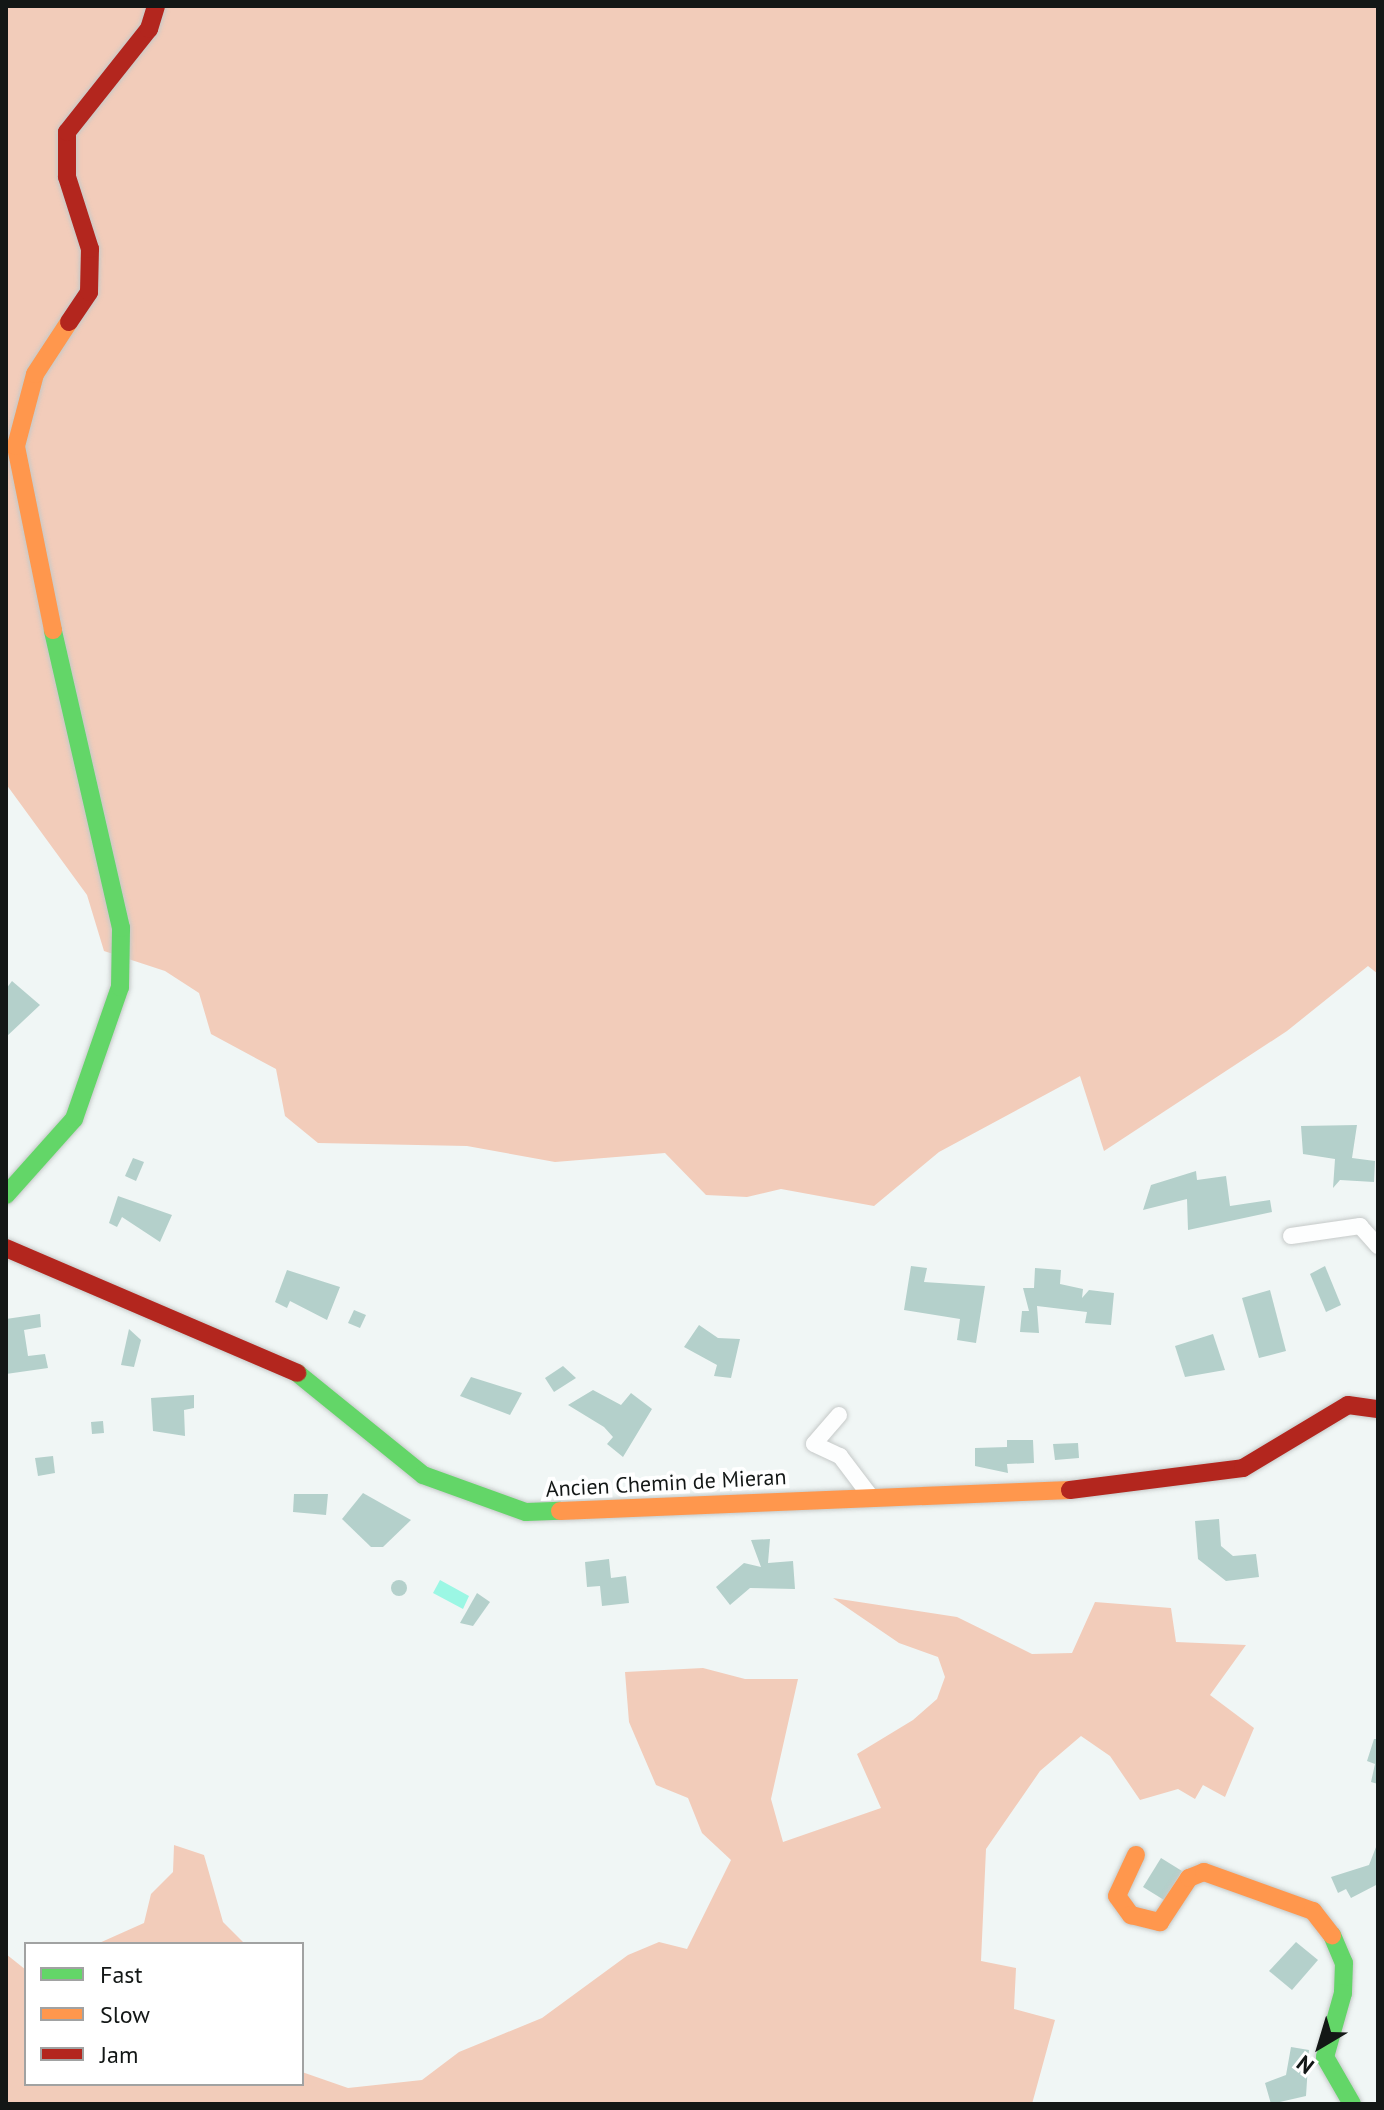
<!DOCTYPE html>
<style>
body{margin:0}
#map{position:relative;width:1384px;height:2110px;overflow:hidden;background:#f0f6f5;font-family:"PT Sans",sans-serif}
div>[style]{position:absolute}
.forest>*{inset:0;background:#f2ccba}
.water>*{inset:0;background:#9bf7e4}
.building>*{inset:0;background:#b4d0cb}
.round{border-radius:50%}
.roads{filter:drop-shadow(0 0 2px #c5c9c8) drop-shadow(0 0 2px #c5c9c8)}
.street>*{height:16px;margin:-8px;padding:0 8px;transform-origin:8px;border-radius:8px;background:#fdfefe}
.fast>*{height:18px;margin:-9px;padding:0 9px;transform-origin:9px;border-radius:9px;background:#63d668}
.slow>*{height:18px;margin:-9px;padding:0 9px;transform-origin:9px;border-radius:9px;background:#ff974d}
.jam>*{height:18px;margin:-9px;padding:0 9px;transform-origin:9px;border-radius:9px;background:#b3261e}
span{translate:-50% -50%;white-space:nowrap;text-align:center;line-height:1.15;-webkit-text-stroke:8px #fff;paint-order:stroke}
.street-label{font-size:22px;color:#131716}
.frame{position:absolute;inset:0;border:8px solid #131716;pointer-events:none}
.legend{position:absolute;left:24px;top:1942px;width:280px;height:144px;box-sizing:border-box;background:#fff;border:2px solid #a1a2a2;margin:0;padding:10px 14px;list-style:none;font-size:24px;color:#131716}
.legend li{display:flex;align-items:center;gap:16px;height:40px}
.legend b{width:40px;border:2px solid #a1a2a2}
.north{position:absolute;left:1280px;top:2006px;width:80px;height:80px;-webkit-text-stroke:6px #fff;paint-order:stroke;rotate:218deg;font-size:22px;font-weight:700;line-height:32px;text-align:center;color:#131716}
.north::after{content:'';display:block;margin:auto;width:28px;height:36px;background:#131716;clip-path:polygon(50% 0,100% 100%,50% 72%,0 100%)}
</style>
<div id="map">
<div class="forest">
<i style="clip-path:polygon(6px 6px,1378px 6px,1378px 974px,1368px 966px,1287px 1031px,1104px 1151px,1080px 1076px,939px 1152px,874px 1206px,781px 1189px,747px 1197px,706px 1195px,665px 1153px,555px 1162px,467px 1146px,318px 1143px,285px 1116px,276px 1069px,211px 1034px,199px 993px,165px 971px,104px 951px,87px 895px,6px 784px)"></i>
<i style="clip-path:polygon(833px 1598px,957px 1617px,1032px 1654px,1072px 1653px,1095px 1602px,1171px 1608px,1176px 1642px,1246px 1645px,1210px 1695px,1254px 1728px,1225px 1797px,1203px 1785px,1195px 1799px,1178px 1789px,1140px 1800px,1110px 1756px,1081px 1736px,1040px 1771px,986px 1849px,981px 1961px,1016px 1968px,1014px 2009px,1055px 2020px,1032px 2104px,6px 2104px,6px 1954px,26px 1970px,26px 2084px,302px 2084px,302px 2072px,348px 2088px,422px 2080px,459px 2052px,542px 2018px,628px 1955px,659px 1942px,687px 1949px,731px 1860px,702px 1833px,688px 1798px,656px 1785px,629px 1722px,625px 1672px,703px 1668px,745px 1679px,798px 1679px,771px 1799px,783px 1842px,881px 1808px,857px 1754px,913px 1720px,937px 1699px,945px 1677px,938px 1657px,899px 1643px)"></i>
<i style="clip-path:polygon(174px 1845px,204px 1855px,223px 1922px,245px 1944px,97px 1944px,144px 1923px,151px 1894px,173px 1872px)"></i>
</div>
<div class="water">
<i style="clip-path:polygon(440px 1580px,469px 1596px,463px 1609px,433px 1593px)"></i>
</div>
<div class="building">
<i style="clip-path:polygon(12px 981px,40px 1005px,6px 1037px,6px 989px)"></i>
<i style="clip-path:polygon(1357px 1125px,1352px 1158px,1375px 1161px,1374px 1182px,1340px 1180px,1333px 1188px,1335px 1159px,1303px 1154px,1301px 1126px)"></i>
<i style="clip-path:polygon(133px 1158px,144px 1162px,136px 1181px,125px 1176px)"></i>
<i style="clip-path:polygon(1196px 1171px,1197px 1180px,1226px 1176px,1230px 1206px,1270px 1200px,1272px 1212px,1188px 1230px,1187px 1199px,1143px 1210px,1151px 1185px)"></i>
<i style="clip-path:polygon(118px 1196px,172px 1215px,160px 1242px,122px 1217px,117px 1227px,109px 1223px)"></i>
<i style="clip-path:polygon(911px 1266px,927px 1268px,924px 1282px,985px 1286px,976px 1343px,957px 1340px,960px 1319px,904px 1310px)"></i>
<i style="clip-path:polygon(1325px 1266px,1341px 1305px,1326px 1312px,1310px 1274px)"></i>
<i style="clip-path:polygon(1035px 1268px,1061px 1270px,1060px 1284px,1083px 1289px,1082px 1298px,1089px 1290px,1114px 1293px,1111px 1325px,1085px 1323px,1087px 1312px,1037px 1306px,1039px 1333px,1020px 1332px,1022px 1311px,1029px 1311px,1023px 1288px,1034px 1288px)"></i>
<i style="clip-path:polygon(287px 1270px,340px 1287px,327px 1320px,290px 1301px,287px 1308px,275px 1302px)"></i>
<i style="clip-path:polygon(1270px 1290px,1286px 1351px,1259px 1358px,1242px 1298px)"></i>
<i style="clip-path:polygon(354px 1310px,366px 1315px,360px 1328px,348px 1323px)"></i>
<i style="clip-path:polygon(40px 1314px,41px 1327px,24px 1330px,28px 1356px,45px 1354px,48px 1368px,6px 1374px,6px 1319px)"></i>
<i style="clip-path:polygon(699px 1325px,718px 1338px,740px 1339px,731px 1378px,714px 1376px,717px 1365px,684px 1347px)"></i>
<i style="clip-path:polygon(129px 1329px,141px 1340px,134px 1367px,121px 1365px)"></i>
<i style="clip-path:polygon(1213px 1334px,1225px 1370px,1185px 1377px,1175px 1346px)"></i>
<i style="clip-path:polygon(563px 1366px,576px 1378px,554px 1392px,545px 1378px)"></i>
<i style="clip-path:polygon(471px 1377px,522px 1393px,510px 1415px,460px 1396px)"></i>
<i style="clip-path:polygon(593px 1390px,621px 1405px,631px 1393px,652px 1409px,623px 1457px,607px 1444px,613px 1437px,604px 1427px,568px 1405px)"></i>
<i style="clip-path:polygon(194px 1395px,194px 1408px,184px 1410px,185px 1436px,153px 1431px,151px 1398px)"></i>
<i style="clip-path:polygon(103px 1421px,104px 1433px,92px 1434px,91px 1422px)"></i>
<i style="clip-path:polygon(1007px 1440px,1033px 1440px,1034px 1463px,1007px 1464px,1008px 1473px,975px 1466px,975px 1448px,1007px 1447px)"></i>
<i style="clip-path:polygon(1078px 1443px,1079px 1458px,1055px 1460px,1053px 1444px)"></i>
<i style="clip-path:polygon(53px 1456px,55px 1473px,38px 1476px,35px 1458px)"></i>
<i style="clip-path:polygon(363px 1493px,411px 1520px,383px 1547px,371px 1547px,342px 1519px)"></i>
<i style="clip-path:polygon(294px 1494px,328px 1494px,326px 1515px,293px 1512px)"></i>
<i style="clip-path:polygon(1219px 1519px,1221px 1546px,1233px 1556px,1256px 1554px,1259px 1577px,1226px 1581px,1198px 1559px,1195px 1521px)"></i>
<i style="clip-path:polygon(770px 1539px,768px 1563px,793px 1561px,795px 1589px,750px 1588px,730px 1605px,716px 1587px,744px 1563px,761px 1567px,751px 1540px)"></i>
<i style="clip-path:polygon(609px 1559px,611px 1578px,626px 1576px,629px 1603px,602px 1606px,600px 1586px,587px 1587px,585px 1562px)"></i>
<i class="round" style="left:391px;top:1580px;width:16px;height:16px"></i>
<i style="clip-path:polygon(477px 1593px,490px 1602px,473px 1626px,460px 1623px)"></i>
<i style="clip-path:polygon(1374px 1739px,1378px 1739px,1378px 1784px,1371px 1782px,1375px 1764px,1367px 1761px)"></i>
<i style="clip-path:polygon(1378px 1842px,1378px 1884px,1351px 1898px,1346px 1889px,1338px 1893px,1331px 1877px,1369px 1865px)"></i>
<i style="clip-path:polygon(1161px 1858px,1182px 1871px,1164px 1900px,1143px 1887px)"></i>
<i style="clip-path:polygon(1296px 1942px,1318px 1960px,1292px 1990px,1269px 1971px)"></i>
<i style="clip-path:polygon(1291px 2047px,1309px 2050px,1306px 2096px,1271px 2104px,1265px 2083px,1286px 2075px)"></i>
</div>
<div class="roads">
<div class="street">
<i style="left:1291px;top:1236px;width:70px;rotate:-8.2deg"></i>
<i style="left:1360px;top:1226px;width:27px;rotate:48deg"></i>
<i style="left:839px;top:1415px;width:38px;rotate:131deg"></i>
<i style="left:814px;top:1444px;width:29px;rotate:25deg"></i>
<i style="left:840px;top:1456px;width:51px;rotate:52.9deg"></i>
</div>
<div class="fast">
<i style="left:6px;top:1195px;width:102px;rotate:-48.2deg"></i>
<i style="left:74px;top:1119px;width:140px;rotate:-70.8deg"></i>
<i style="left:120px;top:987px;width:59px;rotate:-89deg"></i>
<i style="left:121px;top:928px;width:306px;rotate:-102.9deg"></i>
<i style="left:297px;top:1373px;width:162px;rotate:39deg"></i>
<i style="left:423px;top:1475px;width:109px;rotate:19.8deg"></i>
<i style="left:526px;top:1512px;width:34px;rotate:-2deg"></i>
<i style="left:1332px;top:1935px;width:30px;rotate:67deg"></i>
<i style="left:1344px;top:1963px;width:30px;rotate:92deg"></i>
<i style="left:1343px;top:1993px;width:66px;rotate:105.7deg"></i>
<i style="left:1325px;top:2057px;width:54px;rotate:60.1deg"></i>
</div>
<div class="slow">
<i style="left:53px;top:630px;width:188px;rotate:-101.4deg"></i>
<i style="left:16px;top:446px;width:74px;rotate:-75.2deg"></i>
<i style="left:35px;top:374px;width:62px;rotate:-56.8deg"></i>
<i style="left:560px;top:1511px;width:510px;rotate:-2.36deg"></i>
<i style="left:1136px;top:1855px;width:45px;rotate:114.9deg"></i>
<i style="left:1117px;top:1896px;width:24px;rotate:54deg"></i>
<i style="left:1131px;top:1915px;width:30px;rotate:14deg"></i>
<i style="left:1160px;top:1922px;width:53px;rotate:-56.6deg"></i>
<i style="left:1189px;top:1878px;width:16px;rotate:-22deg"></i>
<i style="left:1204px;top:1872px;width:116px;rotate:19.7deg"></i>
<i style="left:1313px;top:1911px;width:31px;rotate:52deg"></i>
</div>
<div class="jam">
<i style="left:69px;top:322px;width:36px;rotate:-56deg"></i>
<i style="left:89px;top:292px;width:43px;rotate:-88.7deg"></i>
<i style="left:90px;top:249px;width:76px;rotate:-107.7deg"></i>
<i style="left:67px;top:177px;width:45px;rotate:-90deg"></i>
<i style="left:67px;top:132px;width:132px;rotate:-51.5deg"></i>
<i style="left:149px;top:29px;width:24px;rotate:-73deg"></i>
<i style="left:6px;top:1248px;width:317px;rotate:23.2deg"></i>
<i style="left:1070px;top:1490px;width:174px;rotate:-7.2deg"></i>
<i style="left:1243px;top:1468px;width:122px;rotate:-31deg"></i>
<i style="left:1348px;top:1405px;width:30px;rotate:8deg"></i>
</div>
</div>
<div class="street-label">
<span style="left:666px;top:1483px;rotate:-3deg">Ancien Chemin de Mieran</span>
</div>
<div class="frame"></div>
<ul class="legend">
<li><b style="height:10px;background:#63d668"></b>Fast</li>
<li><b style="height:10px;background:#ff974d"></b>Slow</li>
<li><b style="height:10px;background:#b3261e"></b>Jam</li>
</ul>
<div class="north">N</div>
</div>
